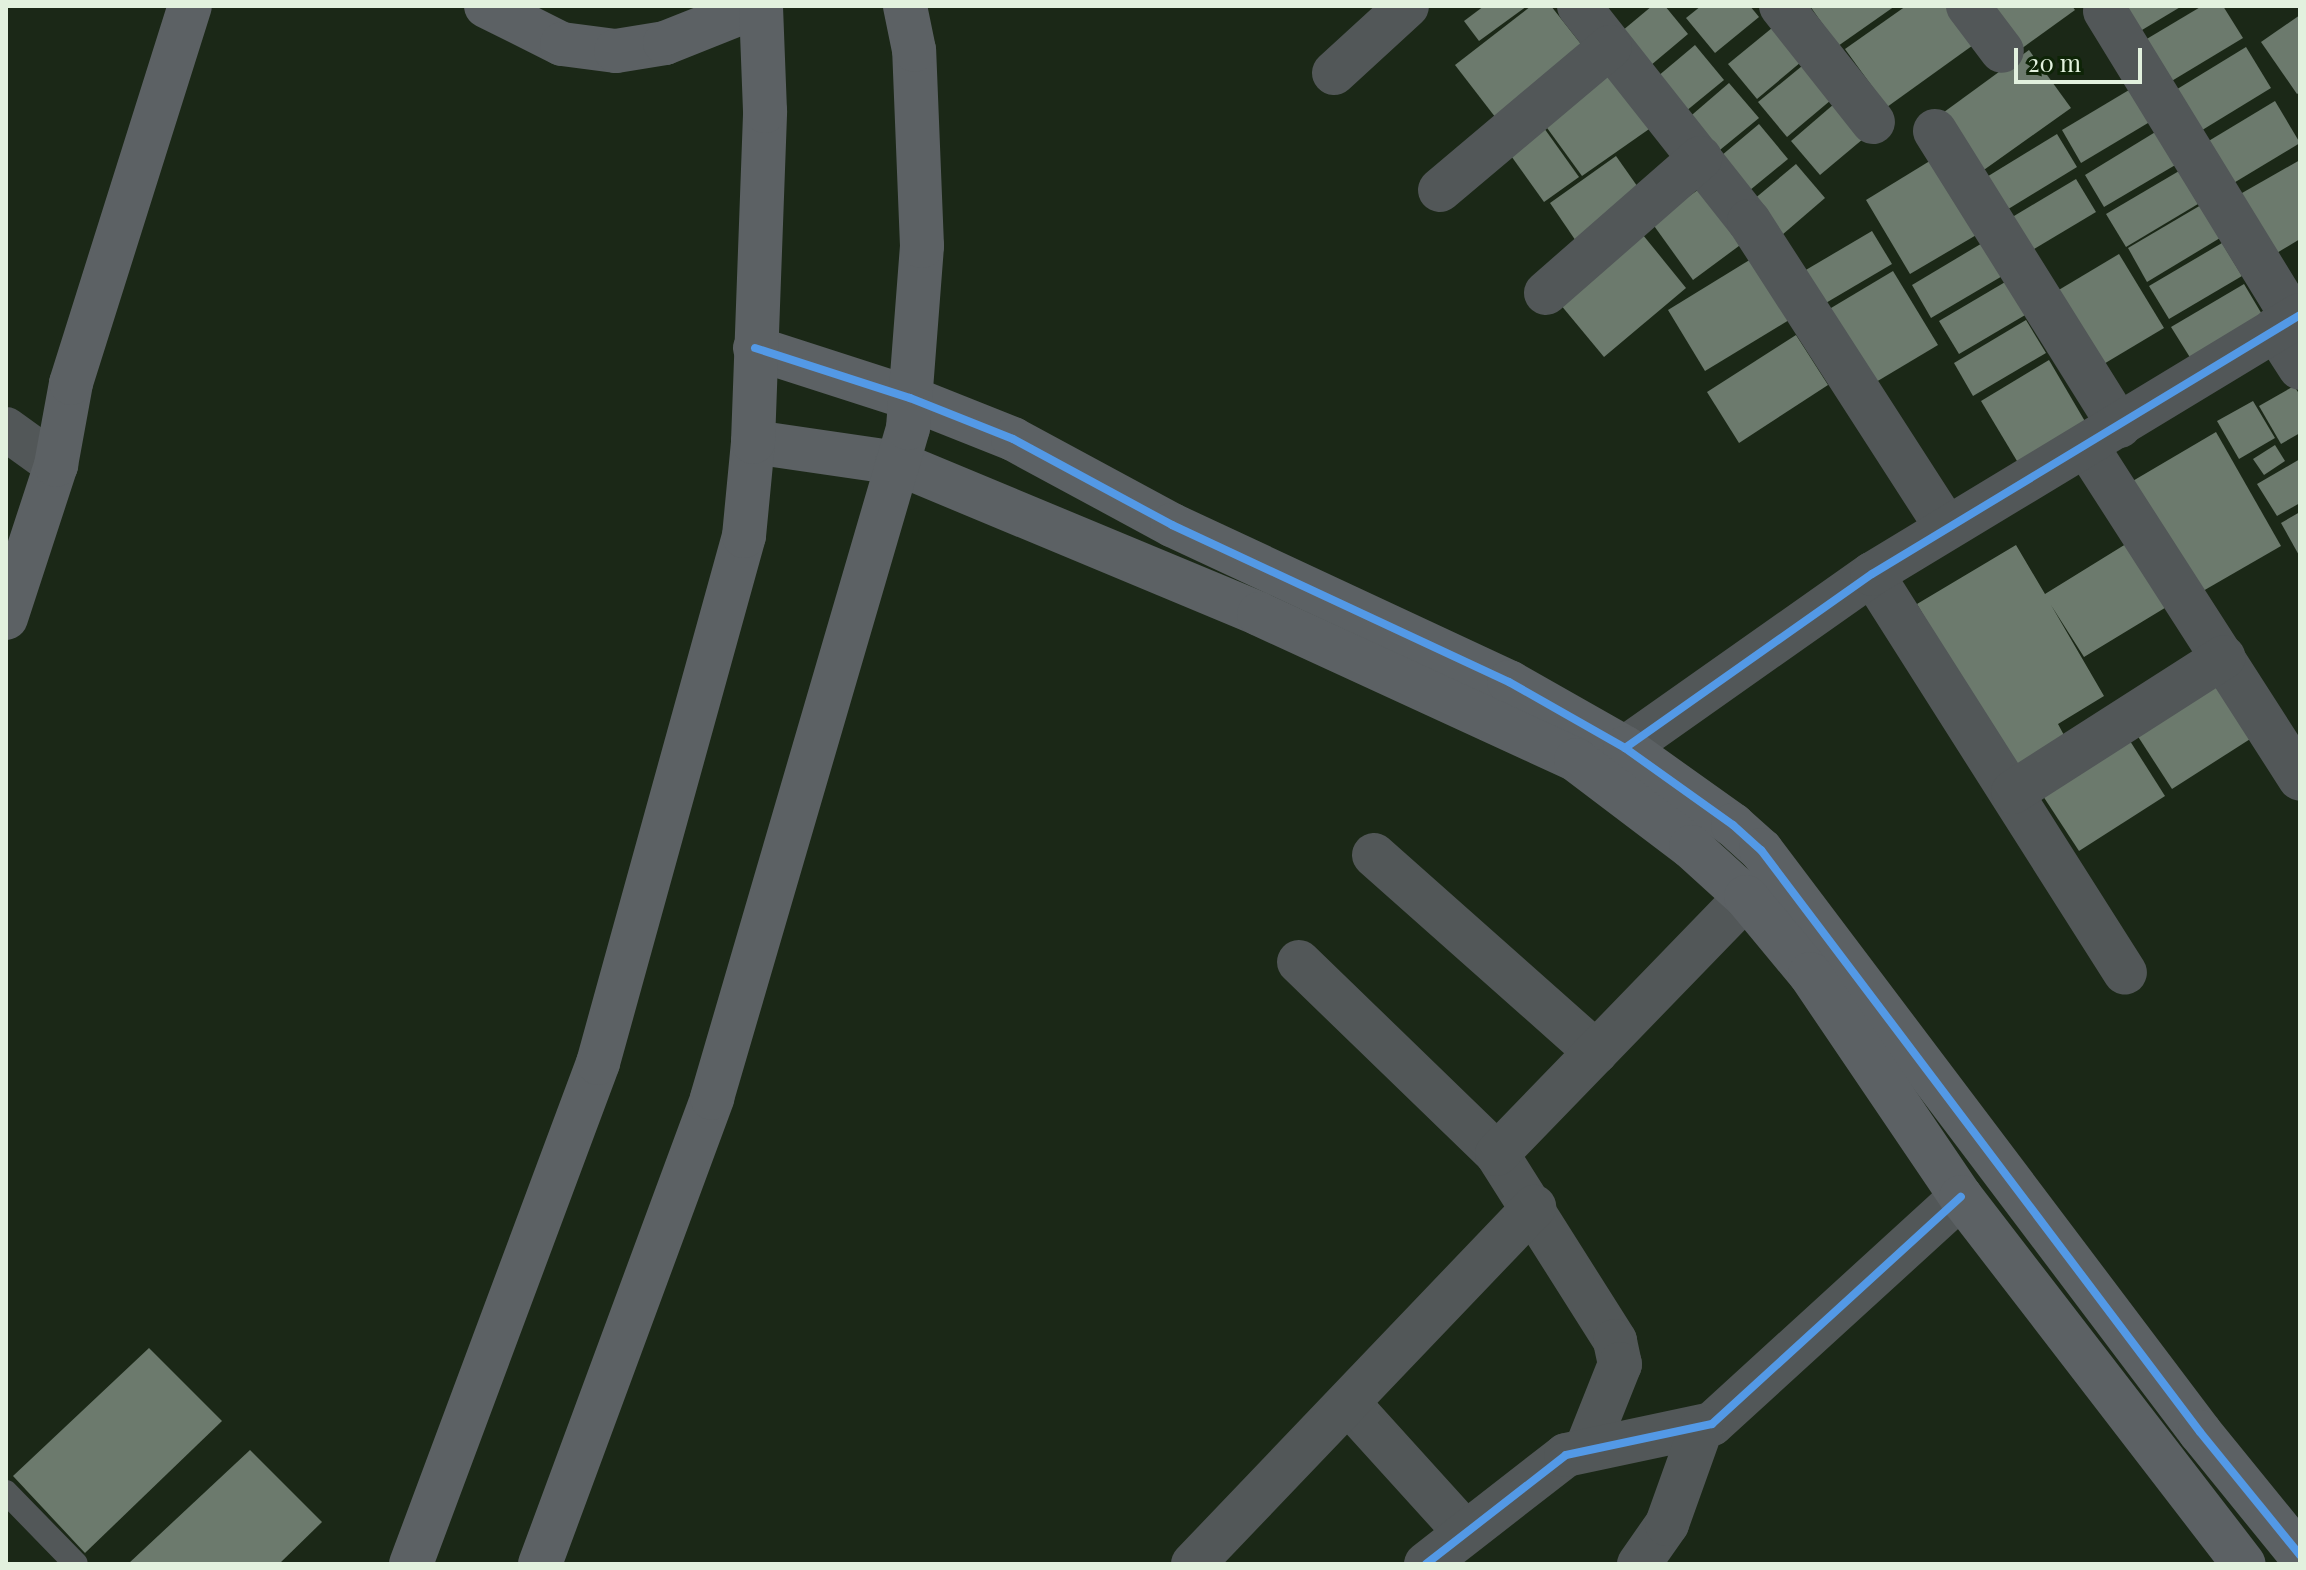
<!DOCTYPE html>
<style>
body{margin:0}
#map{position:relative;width:2306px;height:1570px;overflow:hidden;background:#1b2817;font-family:"Playfair Display",serif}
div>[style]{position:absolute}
.building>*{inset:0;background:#6c7a6d}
.lane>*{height:24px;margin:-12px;padding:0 12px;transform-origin:12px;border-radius:12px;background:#525758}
.street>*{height:44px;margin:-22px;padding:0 22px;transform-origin:22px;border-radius:22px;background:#525758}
.secondary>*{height:44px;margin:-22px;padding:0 22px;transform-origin:22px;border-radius:22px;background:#5c6164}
.cycleway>*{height:8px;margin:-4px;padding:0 4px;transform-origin:4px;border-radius:4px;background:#5399e6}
span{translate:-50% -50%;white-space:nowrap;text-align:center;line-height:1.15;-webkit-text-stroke:8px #0e2407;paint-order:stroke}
.frame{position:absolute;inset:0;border:8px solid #e2f1de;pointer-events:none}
.scale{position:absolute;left:2014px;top:48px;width:128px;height:36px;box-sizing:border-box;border:4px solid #e2f1de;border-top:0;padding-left:10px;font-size:24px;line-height:28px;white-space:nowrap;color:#e2f1de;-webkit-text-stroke:6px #0e2407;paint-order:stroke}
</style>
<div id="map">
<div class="building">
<i style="clip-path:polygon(1484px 6px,1527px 6px,1479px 41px,1464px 21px)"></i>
<i style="clip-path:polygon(1531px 6px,1551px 6px,1588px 53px,1499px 122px,1455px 65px)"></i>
<i style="clip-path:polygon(1652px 6px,1665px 6px,1688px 34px,1644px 71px,1616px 36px)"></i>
<i style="clip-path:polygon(1701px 6px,1750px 6px,1759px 17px,1715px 53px,1686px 18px)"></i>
<i style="clip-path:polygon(1810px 6px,1895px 6px,1838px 46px)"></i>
<i style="clip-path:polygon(1906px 6px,1950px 6px,1976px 43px,1887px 107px,1845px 49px)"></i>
<i style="clip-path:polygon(1991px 6px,2072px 6px,2075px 10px,2021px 49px)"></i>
<i style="clip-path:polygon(2121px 6px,2182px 6px,2137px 33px)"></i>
<i style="clip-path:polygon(2202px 6px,2223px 6px,2243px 38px,2170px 82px,2145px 40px)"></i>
<i style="clip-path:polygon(2300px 15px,2300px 92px,2297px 94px,2261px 42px)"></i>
<i style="clip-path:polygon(1772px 28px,1801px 62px,1757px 99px,1728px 64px)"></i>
<i style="clip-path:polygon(1695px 45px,1724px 80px,1680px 116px,1651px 82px)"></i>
<i style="clip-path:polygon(2246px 47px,2271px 88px,2199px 132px,2174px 91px)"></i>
<i style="clip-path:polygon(2029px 50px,2071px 108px,1981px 172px,1940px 115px)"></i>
<i style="clip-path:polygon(1802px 66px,1831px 100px,1787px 137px,1758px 102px)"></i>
<i style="clip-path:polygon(1613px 71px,1652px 127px,1582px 176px,1542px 121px)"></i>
<i style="clip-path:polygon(1729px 83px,1759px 118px,1715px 154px,1686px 120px)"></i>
<i style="clip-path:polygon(2134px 87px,2153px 120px,2081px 163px,2062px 130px)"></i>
<i style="clip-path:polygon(2275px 101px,2300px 143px,2227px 187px,2202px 145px)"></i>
<i style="clip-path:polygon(1834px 104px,1863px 139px,1820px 175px,1791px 141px)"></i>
<i style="clip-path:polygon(1759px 124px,1788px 159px,1744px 195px,1715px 161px)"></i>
<i style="clip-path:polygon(1544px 128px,1579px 177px,1544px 202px,1509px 153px)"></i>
<i style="clip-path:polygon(2157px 131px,2177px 164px,2104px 207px,2085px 175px)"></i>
<i style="clip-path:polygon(2057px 134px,2077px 167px,2005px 211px,1985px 178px)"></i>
<i style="clip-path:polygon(1616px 156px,1647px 200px,1580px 247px,1550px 203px)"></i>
<i style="clip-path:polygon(1933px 159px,1978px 234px,1910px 274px,1866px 200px)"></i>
<i style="clip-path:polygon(2300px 160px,2300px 239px,2270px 257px,2235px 197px)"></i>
<i style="clip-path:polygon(1796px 164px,1825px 198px,1782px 235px,1753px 200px)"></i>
<i style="clip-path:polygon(2179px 171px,2198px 204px,2126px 247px,2106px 214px)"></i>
<i style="clip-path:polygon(2076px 179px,2096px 212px,2024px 255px,2004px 222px)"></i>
<i style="clip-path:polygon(1706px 184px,1747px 240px,1693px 280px,1652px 223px)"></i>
<i style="clip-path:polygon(2201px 205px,2220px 238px,2147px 282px,2128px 248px)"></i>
<i style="clip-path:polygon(1872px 231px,1892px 264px,1819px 307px,1799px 274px)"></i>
<i style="clip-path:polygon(1643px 235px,1686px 288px,1604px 357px,1560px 304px)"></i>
<i style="clip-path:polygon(1984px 242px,2004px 275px,1931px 318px,1912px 285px)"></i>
<i style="clip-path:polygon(2222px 243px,2242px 276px,2169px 319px,2149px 286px)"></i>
<i style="clip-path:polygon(2119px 254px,2164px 328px,2097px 368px,2052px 294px)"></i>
<i style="clip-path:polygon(1756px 256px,1794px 317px,1705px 371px,1668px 310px)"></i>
<i style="clip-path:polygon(1893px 271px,1938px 345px,1871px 385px,1826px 311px)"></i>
<i style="clip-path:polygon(2012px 278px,2032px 311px,1959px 354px,1939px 321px)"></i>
<i style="clip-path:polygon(2244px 284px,2263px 316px,2191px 359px,2171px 327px)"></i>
<i style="clip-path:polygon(2026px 320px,2046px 353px,1973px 396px,1954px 363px)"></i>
<i style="clip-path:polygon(1796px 335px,1828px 385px,1739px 443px,1707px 392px)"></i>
<i style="clip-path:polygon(2049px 360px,2093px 435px,2026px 476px,1981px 401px)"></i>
<i style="clip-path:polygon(2294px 386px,2300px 395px,2300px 433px,2281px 444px,2259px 406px)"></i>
<i style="clip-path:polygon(2253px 401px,2275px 438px,2239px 459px,2217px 421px)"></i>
<i style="clip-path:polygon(2216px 432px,2281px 546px,2196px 595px,2131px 482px)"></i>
<i style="clip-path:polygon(2275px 445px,2285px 461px,2264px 475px,2253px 459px)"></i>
<i style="clip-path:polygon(2300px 459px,2300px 503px,2277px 516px,2257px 484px)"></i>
<i style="clip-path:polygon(2300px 512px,2300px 557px,2281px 523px)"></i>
<i style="clip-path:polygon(2134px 539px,2173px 603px,2084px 657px,2051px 605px,2104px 696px,2058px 724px,2072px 750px,2019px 780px,1917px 604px,2016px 545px,2045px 594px)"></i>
<i style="clip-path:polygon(2223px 680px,2258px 734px,2172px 789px,2137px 735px)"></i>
<i style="clip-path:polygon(2130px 741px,2165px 796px,2079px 851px,2043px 796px)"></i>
<i style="clip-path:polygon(149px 1348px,222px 1421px,85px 1553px,13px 1476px)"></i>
<i style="clip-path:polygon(250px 1450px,322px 1522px,279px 1564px,128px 1564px)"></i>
</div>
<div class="lane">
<i style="left:6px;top:1492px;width:100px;rotate:45.8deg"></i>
</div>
<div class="street">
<i style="left:1579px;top:6px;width:274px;rotate:51.7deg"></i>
<i style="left:1749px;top:221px;width:365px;rotate:57.2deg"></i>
<i style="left:1781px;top:6px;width:148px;rotate:51.6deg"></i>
<i style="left:1968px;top:6px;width:56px;rotate:52.9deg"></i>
<i style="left:2105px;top:11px;width:361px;rotate:58.5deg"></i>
<i style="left:1334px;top:73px;width:99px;rotate:-42.5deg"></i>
<i style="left:1935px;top:131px;width:348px;rotate:58deg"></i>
<i style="left:1440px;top:190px;width:222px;rotate:-40.1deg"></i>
<i style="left:1546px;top:293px;width:205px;rotate:-41.2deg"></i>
<i style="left:2275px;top:329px;width:46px;rotate:57.3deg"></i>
<i style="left:6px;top:429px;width:62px;rotate:35.8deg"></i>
<i style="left:2087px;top:447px;width:394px;rotate:57.3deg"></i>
<i style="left:1872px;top:574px;width:472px;rotate:57.6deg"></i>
<i style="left:1625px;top:748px;width:302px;rotate:-35.2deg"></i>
<i style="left:1872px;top:574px;width:500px;rotate:-31.18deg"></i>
<i style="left:2013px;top:792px;width:250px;rotate:-32.6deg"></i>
<i style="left:1374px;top:855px;width:297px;rotate:41.6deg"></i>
<i style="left:1299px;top:962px;width:276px;rotate:44.1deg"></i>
<i style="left:1497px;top:1154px;width:221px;rotate:57.7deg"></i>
<i style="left:1615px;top:1341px;width:24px;rotate:78deg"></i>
<i style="left:1620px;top:1364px;width:89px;rotate:111.7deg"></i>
<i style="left:1497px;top:1154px;width:358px;rotate:-45.9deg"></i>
<i style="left:1349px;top:1404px;width:173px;rotate:47.8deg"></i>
<i style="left:1193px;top:1564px;width:494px;rotate:-46.3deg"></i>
<i style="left:1426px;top:1564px;width:177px;rotate:-37.9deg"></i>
<i style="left:1566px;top:1455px;width:149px;rotate:-12deg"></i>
<i style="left:1712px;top:1424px;width:337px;rotate:-42.4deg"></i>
<i style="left:1639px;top:1564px;width:49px;rotate:-55deg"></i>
<i style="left:1667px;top:1524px;width:101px;rotate:-70.3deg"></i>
</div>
<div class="secondary">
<i style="left:486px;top:6px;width:85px;rotate:26.6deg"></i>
<i style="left:562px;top:44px;width:54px;rotate:7.4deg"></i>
<i style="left:616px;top:51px;width:50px;rotate:-9.3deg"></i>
<i style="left:665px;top:43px;width:100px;rotate:-21.7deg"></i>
<i style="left:755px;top:348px;width:163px;rotate:17.9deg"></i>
<i style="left:910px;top:398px;width:111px;rotate:21.7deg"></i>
<i style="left:1013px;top:439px;width:181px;rotate:28.4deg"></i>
<i style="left:1172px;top:525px;width:372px;rotate:25deg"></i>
<i style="left:1509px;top:682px;width:133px;rotate:29.6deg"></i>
<i style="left:1625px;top:748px;width:133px;rotate:35.5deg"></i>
<i style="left:1733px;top:825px;width:38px;rotate:42deg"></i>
<i style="left:1761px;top:850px;width:729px;rotate:52.97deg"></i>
<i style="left:2200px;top:1432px;width:159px;rotate:50.9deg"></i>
<i style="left:753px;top:442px;width:146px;rotate:8.3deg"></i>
<i style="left:897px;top:463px;width:392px;rotate:22.6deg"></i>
<i style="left:1259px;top:614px;width:349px;rotate:24.7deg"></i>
<i style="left:1576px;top:760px;width:144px;rotate:37.1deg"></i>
<i style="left:1691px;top:847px;width:74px;rotate:42.3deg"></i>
<i style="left:1746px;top:897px;width:100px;rotate:50.3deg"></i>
<i style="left:1810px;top:974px;width:269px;rotate:55.9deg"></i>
<i style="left:1961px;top:1197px;width:463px;rotate:52.4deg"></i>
<i style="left:6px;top:618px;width:161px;rotate:-71.9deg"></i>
<i style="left:56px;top:465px;width:83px;rotate:-79.6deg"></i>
<i style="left:71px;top:383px;width:395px;rotate:-72.5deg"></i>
<i style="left:411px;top:1564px;width:535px;rotate:-69.53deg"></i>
<i style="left:598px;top:1063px;width:547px;rotate:-74.52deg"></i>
<i style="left:744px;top:536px;width:94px;rotate:-84.5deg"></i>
<i style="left:753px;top:442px;width:331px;rotate:-87.9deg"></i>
<i style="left:765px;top:111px;width:105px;rotate:-92.2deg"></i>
<i style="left:540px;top:1564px;width:497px;rotate:-69.7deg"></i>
<i style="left:712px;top:1098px;width:698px;rotate:-73.69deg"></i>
<i style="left:908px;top:428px;width:183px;rotate:-85.6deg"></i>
<i style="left:922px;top:246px;width:196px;rotate:-92.3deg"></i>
<i style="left:914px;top:50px;width:45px;rotate:-101.6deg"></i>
</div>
<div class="cycleway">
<i style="left:755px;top:348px;width:163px;rotate:17.9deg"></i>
<i style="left:910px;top:398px;width:111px;rotate:21.7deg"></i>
<i style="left:1013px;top:439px;width:181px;rotate:28.4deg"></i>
<i style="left:1172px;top:525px;width:372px;rotate:25deg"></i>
<i style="left:1509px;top:682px;width:133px;rotate:29.6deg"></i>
<i style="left:1625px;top:748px;width:133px;rotate:35.5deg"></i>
<i style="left:1733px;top:825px;width:38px;rotate:42deg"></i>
<i style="left:1761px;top:850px;width:729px;rotate:52.97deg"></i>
<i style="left:2200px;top:1432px;width:159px;rotate:50.9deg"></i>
<i style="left:1625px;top:748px;width:302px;rotate:-35.2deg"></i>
<i style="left:1872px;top:574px;width:500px;rotate:-31.18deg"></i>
<i style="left:1426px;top:1564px;width:177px;rotate:-37.9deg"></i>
<i style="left:1566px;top:1455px;width:149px;rotate:-12deg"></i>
<i style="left:1712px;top:1424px;width:337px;rotate:-42.4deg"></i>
</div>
<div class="frame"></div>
<div class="scale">20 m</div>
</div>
